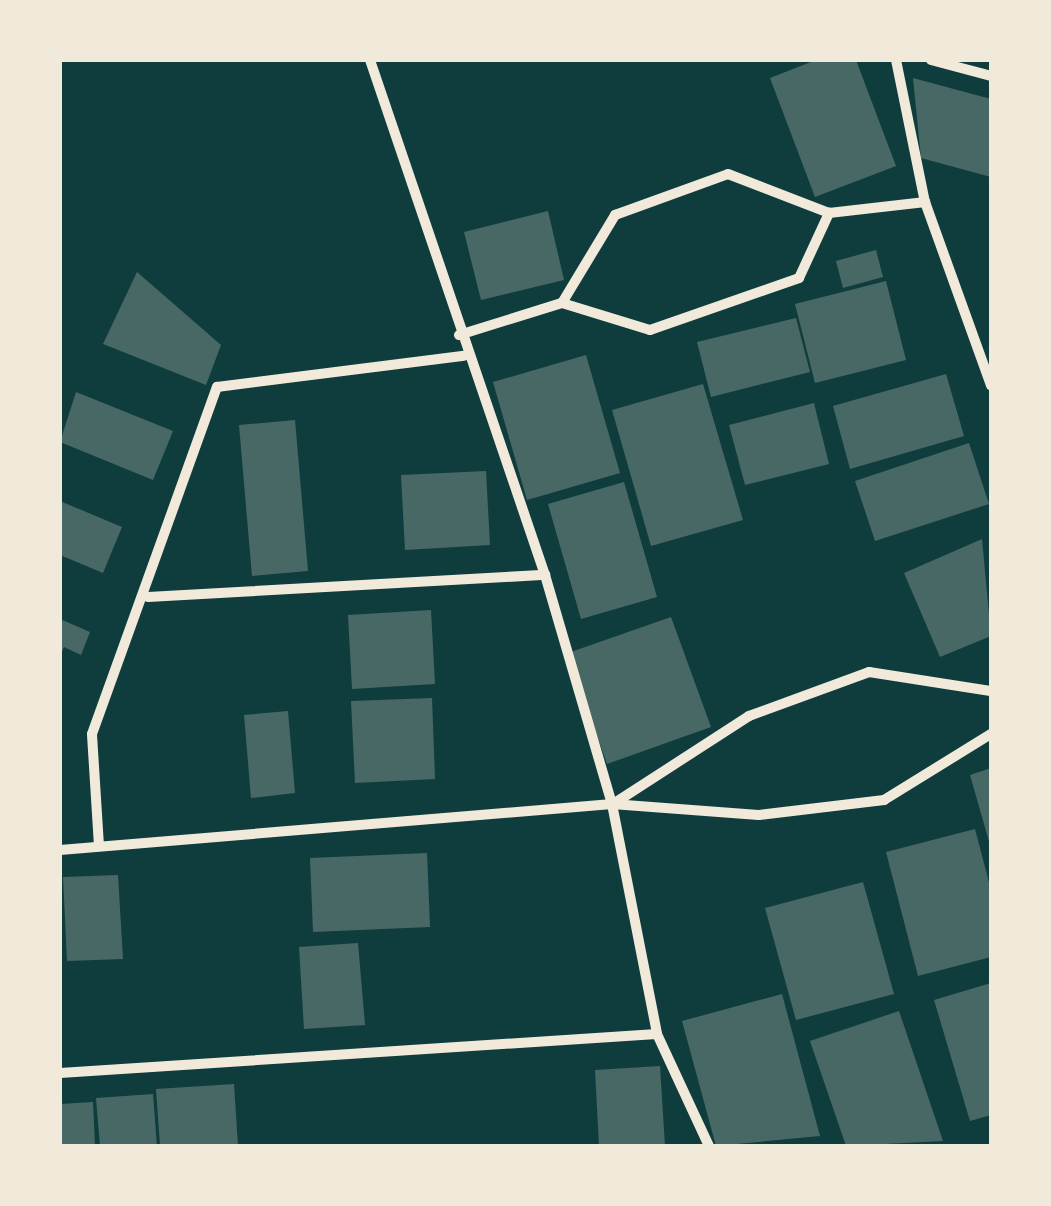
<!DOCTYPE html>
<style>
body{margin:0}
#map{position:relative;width:1051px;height:1206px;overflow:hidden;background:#0f3d3e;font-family:Inter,sans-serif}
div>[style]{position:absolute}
.building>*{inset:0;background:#486865}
.minor>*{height:10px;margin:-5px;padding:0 5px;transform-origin:5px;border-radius:5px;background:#f1e9da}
span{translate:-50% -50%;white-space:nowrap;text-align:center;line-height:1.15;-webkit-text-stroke:8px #f1e9da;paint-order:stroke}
.frame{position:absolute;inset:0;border:62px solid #f1e9da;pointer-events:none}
</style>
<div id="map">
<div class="building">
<i style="clip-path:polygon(816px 60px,856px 60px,896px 166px,815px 197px,770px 78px)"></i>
<i style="clip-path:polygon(913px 78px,991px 99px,991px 177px,921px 158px)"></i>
<i style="clip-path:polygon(548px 211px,564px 280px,481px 300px,464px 232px)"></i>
<i style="clip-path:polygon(876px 250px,883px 277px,843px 288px,836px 261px)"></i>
<i style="clip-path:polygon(137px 272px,221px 345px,206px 385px,103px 344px)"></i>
<i style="clip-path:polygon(886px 281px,906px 360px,815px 383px,795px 304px)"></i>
<i style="clip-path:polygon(796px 318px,810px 372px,711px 397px,697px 342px)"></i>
<i style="clip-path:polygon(586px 355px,620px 473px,527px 500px,493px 382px)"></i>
<i style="clip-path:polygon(946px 374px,964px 436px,850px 469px,833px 406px)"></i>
<i style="clip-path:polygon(703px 384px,743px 520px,651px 546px,612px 410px)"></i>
<i style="clip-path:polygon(76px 392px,173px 431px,153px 480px,60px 442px)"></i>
<i style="clip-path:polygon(814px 403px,829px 464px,745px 485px,729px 425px)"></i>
<i style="clip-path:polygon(295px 420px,308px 571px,252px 576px,239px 425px)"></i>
<i style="clip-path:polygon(969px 443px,989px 504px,875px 541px,855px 481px)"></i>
<i style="clip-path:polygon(486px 471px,490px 545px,405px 550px,401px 475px)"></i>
<i style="clip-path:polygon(624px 482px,657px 597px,581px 619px,548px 504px)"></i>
<i style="clip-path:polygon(60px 501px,122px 527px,103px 573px,60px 555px)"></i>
<i style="clip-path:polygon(982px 539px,991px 636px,940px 657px,904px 573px)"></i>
<i style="clip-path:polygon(431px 610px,435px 684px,352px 689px,348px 615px)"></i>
<i style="clip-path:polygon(671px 617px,711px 727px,607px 764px,568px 653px)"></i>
<i style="clip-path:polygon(60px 619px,90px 632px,81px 655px,64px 647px,60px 656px)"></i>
<i style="clip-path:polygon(432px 698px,435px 779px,355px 783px,351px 701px)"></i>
<i style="clip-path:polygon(288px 711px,295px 793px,251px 798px,244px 715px)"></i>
<i style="clip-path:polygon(991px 768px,991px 844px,990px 845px,970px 775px)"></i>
<i style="clip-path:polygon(975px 829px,991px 890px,991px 957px,918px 976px,886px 852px)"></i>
<i style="clip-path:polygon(427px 853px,430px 927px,313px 932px,310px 858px)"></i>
<i style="clip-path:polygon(118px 875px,123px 959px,67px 961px,63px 877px)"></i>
<i style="clip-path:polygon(863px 882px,894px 994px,796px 1020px,765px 908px)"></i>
<i style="clip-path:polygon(358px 943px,365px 1025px,304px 1029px,299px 947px)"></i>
<i style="clip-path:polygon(991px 983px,991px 1115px,970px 1121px,934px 1000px)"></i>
<i style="clip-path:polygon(782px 994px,820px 1136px,716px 1146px,682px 1021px)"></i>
<i style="clip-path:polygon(899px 1011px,943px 1141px,846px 1146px,810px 1041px)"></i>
<i style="clip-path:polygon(660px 1066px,665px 1146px,599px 1146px,595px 1070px)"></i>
<i style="clip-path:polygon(234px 1084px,238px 1146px,160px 1146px,156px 1089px)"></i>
<i style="clip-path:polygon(153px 1094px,157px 1146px,100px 1146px,96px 1098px)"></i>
<i style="clip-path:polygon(93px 1102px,95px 1146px,60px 1146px,60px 1104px)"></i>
</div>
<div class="minor">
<i style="left:370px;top:60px;width:544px;rotate:71.23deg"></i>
<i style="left:545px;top:575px;width:239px;rotate:73.7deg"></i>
<i style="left:612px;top:804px;width:234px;rotate:78.9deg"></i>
<i style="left:657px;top:1034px;width:123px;rotate:65.1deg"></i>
<i style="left:896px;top:60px;width:145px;rotate:78.5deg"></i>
<i style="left:925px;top:202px;width:195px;rotate:70.2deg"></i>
<i style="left:931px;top:60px;width:62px;rotate:14.9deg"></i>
<i style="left:562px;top:303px;width:103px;rotate:-58.9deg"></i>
<i style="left:615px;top:215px;width:120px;rotate:-19.9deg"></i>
<i style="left:728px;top:174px;width:108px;rotate:21.1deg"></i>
<i style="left:459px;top:335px;width:108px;rotate:-17.3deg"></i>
<i style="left:562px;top:303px;width:92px;rotate:17.1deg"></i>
<i style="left:650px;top:330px;width:158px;rotate:-19.2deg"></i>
<i style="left:799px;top:278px;width:72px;rotate:-65.2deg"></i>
<i style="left:829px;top:213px;width:97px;rotate:-6.5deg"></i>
<i style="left:148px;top:597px;width:398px;rotate:-3.2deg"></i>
<i style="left:613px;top:804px;width:162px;rotate:-32.9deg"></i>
<i style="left:749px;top:716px;width:128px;rotate:-20.1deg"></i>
<i style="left:869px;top:672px;width:123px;rotate:8.9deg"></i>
<i style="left:99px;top:846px;width:112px;rotate:-93.6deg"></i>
<i style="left:92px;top:734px;width:369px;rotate:-70.2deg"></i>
<i style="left:217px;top:387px;width:249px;rotate:-7.2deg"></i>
<i style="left:60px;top:850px;width:554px;rotate:-4.76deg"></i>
<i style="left:612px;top:804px;width:147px;rotate:4.3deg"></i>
<i style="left:759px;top:815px;width:126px;rotate:-6.8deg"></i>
<i style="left:884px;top:800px;width:126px;rotate:-31.7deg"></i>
<i style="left:60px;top:1073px;width:598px;rotate:-3.74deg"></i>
</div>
<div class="frame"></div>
</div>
